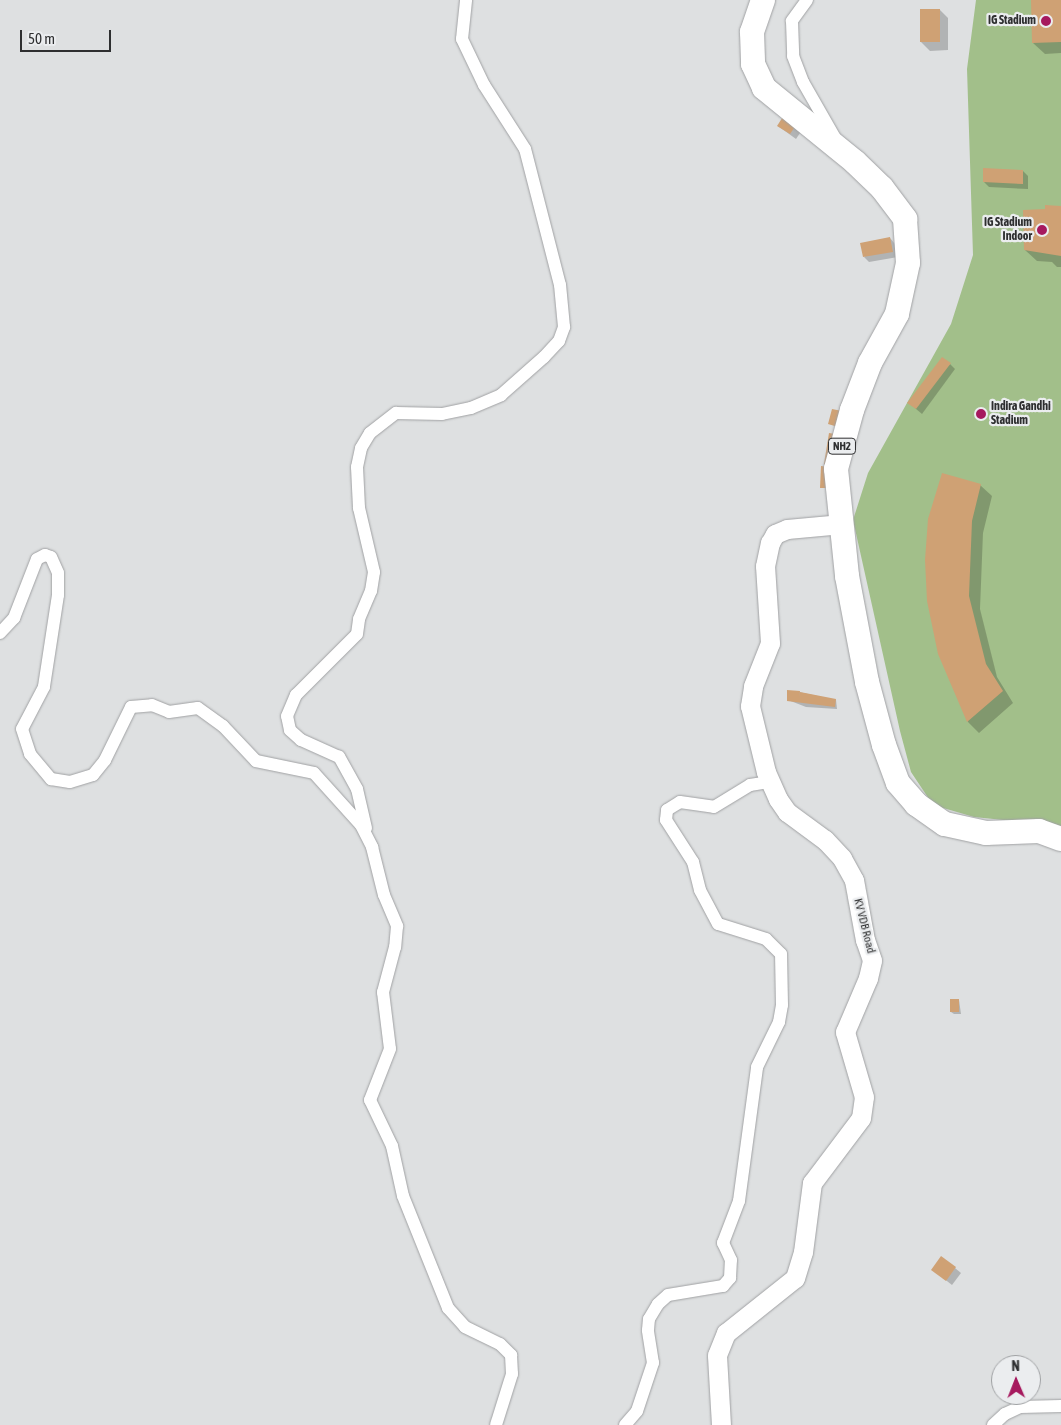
<!DOCTYPE html>
<style>
body{margin:0}
#map{position:relative;width:1061px;height:1425px;overflow:hidden;background:#dee0e1;font-family:"Asap Condensed",sans-serif}
div>[style]{position:absolute}
.green>*{inset:0;background:#a2bf8a}
.shadow>*{inset:0;background:#0003}
.building>*{inset:0;background:#cfa174}
.roads{filter:drop-shadow(0 0 1px #a0a1a3) drop-shadow(0 0 1px #a0a1a3)}
.street>*{height:12px;margin:-6px;padding:0 6px;transform-origin:6px;border-radius:6px;background:#fff}
.secondary>*{height:19px;margin:-9.5px;padding:0 9.5px;transform-origin:9.5px;border-radius:9.5px;background:#fff}
.highway>*{height:24px;margin:-12px;padding:0 12px;transform-origin:12px;border-radius:12px;background:#fff}
.dots>*{width:14px;height:14px;translate:-50% -50%;box-sizing:border-box;border:2px solid #ebedef;border-radius:50%}
span{translate:-50% -50%;white-space:nowrap;text-align:center;line-height:1.15;-webkit-text-stroke:4.5px #ebedef;paint-order:stroke}
.shield-label span{padding:1px 4px;background:#ebedef;border:1px solid;border-radius:4px;-webkit-text-stroke-width:0}
.shield-label{font-size:11px;color:#2e2f30;font-weight:700}
.poi-label{font-size:12px;color:#2e2f30;font-weight:700}
.right{translate:-100% -50%;text-align:right}
.left{translate:0 -50%;text-align:left}
.street-label{font-size:12px;color:#2e2f30}
.north{position:absolute;left:991px;top:1355px;width:50px;height:50px;box-sizing:border-box;background:#ebedef;border:1px solid #9fa1a3;border-radius:50%;rotate:359deg;font-size:14px;font-weight:700;line-height:20px;text-align:center;color:#2e2f30}
.north::after{content:'';display:block;margin:auto;width:18px;height:22px;background:#a6195e;clip-path:polygon(50% 0,100% 100%,50% 72%,0 100%)}
.scale{position:absolute;left:20px;top:30px;width:91px;height:22px;box-sizing:border-box;border:2px solid #2e2f30;border-top:0;padding-left:6px;font-size:15px;line-height:18px;white-space:nowrap;color:#2e2f30;-webkit-text-stroke:4px #ebedef;paint-order:stroke}
</style>
<div id="map">
<div class="green">
<i style="clip-path:polygon(976px 0,1061px 0,1061px 826px,974px 817px,933px 805px,911px 772px,900px 731px,853px 520px,868px 473px,951px 324px,973px 255px,967px 69px)"></i>
</div>
<div class="shadow">
<i style="clip-path:polygon(1032px 0,1061px 0,1061px 53px,1045px 54px,1033px 43px)"></i>
<i style="clip-path:polygon(940px 10px,948px 18px,948px 50px,930px 51px,921px 42px)"></i>
<i style="clip-path:polygon(778px 126px,804px 127px,796px 139px)"></i>
<i style="clip-path:polygon(1023px 171px,1028px 176px,1028px 189px,989px 187px,984px 182px)"></i>
<i style="clip-path:polygon(1061px 207px,1061px 267px,1057px 267px,1052px 262px,1037px 261px,1025px 250px)"></i>
<i style="clip-path:polygon(890px 238px,895px 244px,898px 257px,869px 262px,864px 257px)"></i>
<i style="clip-path:polygon(950px 364px,955px 369px,922px 414px,909px 403px)"></i>
<i style="clip-path:polygon(980px 485px,992px 496px,983px 533px,980px 609px,997px 677px,1013px 703px,979px 733px,968px 722px,939px 654px)"></i>
<i style="clip-path:polygon(799px 692px,836px 700px,837px 709px,806px 707px,788px 700px)"></i>
<i style="clip-path:polygon(959px 1000px,961px 1014px,954px 1014px,951px 1012px)"></i>
<i style="clip-path:polygon(955px 1268px,961px 1273px,952px 1285px,933px 1270px)"></i>
</div>
<div class="building">
<i style="clip-path:polygon(1031px 0,1061px 0,1061px 42px,1032px 43px)"></i>
<i style="clip-path:polygon(920px 9px,940px 9px,940px 42px,920px 42px)"></i>
<i style="clip-path:polygon(786px 112px,799px 121px,790px 134px,777px 126px)"></i>
<i style="clip-path:polygon(983px 168px,1023px 170px,1023px 184px,983px 182px)"></i>
<i style="clip-path:polygon(1045px 205px,1061px 206px,1061px 256px,1024px 250px,1023px 210px,1045px 209px)"></i>
<i style="clip-path:polygon(890px 237px,893px 252px,863px 257px,860px 243px)"></i>
<i style="clip-path:polygon(942px 357px,951px 363px,916px 409px,907px 403px)"></i>
<i style="clip-path:polygon(832px 409px,842px 411px,838px 427px,828px 424px)"></i>
<i style="clip-path:polygon(829px 433px,835px 434px,829px 465px,824px 464px)"></i>
<i style="clip-path:polygon(821px 466px,829px 467px,828px 488px,820px 488px)"></i>
<i style="clip-path:polygon(942px 473px,981px 484px,972px 521px,969px 596px,986px 664px,1003px 691px,967px 722px,938px 654px,927px 601px,925px 560px,928px 519px)"></i>
<i style="clip-path:polygon(787px 690px,800px 691px,799px 699px,800px 692px,836px 699px,835px 707px,787px 701px)"></i>
<i style="clip-path:polygon(950px 999px,959px 999px,959px 1012px,950px 1012px)"></i>
<i style="clip-path:polygon(941px 1256px,956px 1267px,946px 1281px,931px 1270px)"></i>
</div>
<div class="roads">
<div class="street">
<i style="left:807px;top:0;width:26px;rotate:126deg"></i>
<i style="left:792px;top:21px;width:35px;rotate:88deg"></i>
<i style="left:793px;top:56px;width:28px;rotate:69deg"></i>
<i style="left:803px;top:82px;width:64px;rotate:60.3deg"></i>
<i style="left:0;top:633px;width:21px;rotate:-47deg"></i>
<i style="left:14px;top:618px;width:63px;rotate:-68.7deg"></i>
<i style="left:37px;top:559px;width:9px;rotate:-27deg"></i>
<i style="left:45px;top:555px;width:6px;rotate:18deg"></i>
<i style="left:51px;top:557px;width:17px;rotate:66deg"></i>
<i style="left:58px;top:573px;width:22px;rotate:90deg"></i>
<i style="left:58px;top:595px;width:93px;rotate:98.7deg"></i>
<i style="left:44px;top:687px;width:47px;rotate:117.6deg"></i>
<i style="left:22px;top:729px;width:26px;rotate:72deg"></i>
<i style="left:30px;top:754px;width:33px;rotate:50deg"></i>
<i style="left:51px;top:779px;width:19px;rotate:9deg"></i>
<i style="left:70px;top:782px;width:24px;rotate:-17deg"></i>
<i style="left:93px;top:775px;width:19px;rotate:-51deg"></i>
<i style="left:105px;top:760px;width:59px;rotate:-63.9deg"></i>
<i style="left:131px;top:707px;width:21px;rotate:-5deg"></i>
<i style="left:152px;top:705px;width:18px;rotate:22deg"></i>
<i style="left:169px;top:712px;width:29px;rotate:-8deg"></i>
<i style="left:198px;top:708px;width:31px;rotate:36deg"></i>
<i style="left:223px;top:726px;width:48px;rotate:46.7deg"></i>
<i style="left:256px;top:761px;width:59px;rotate:11.7deg"></i>
<i style="left:314px;top:773px;width:70px;rotate:47.9deg"></i>
<i style="left:361px;top:825px;width:25px;rotate:63deg"></i>
<i style="left:372px;top:847px;width:49px;rotate:76deg"></i>
<i style="left:384px;top:895px;width:34px;rotate:67deg"></i>
<i style="left:397px;top:926px;width:21px;rotate:95deg"></i>
<i style="left:395px;top:947px;width:47px;rotate:104.9deg"></i>
<i style="left:383px;top:992px;width:57px;rotate:83deg"></i>
<i style="left:390px;top:1049px;width:55px;rotate:111.4deg"></i>
<i style="left:370px;top:1100px;width:51px;rotate:64.4deg"></i>
<i style="left:392px;top:1146px;width:51px;rotate:77.6deg"></i>
<i style="left:403px;top:1196px;width:121px;rotate:68.1deg"></i>
<i style="left:448px;top:1308px;width:25px;rotate:48deg"></i>
<i style="left:465px;top:1327px;width:39px;rotate:26deg"></i>
<i style="left:500px;top:1344px;width:16px;rotate:45deg"></i>
<i style="left:511px;top:1355px;width:19px;rotate:87deg"></i>
<i style="left:512px;top:1374px;width:53px;rotate:107.4deg"></i>
<i style="left:366px;top:828px;width:40px;rotate:-103deg"></i>
<i style="left:357px;top:789px;width:37px;rotate:-119deg"></i>
<i style="left:339px;top:757px;width:42px;rotate:-155.9deg"></i>
<i style="left:301px;top:740px;width:15px;rotate:-138deg"></i>
<i style="left:290px;top:730px;width:14px;rotate:-102deg"></i>
<i style="left:287px;top:716px;width:23px;rotate:-67deg"></i>
<i style="left:296px;top:695px;width:86px;rotate:-45deg"></i>
<i style="left:357px;top:634px;width:15px;rotate:-82deg"></i>
<i style="left:359px;top:619px;width:30px;rotate:-67deg"></i>
<i style="left:371px;top:591px;width:19px;rotate:-81deg"></i>
<i style="left:374px;top:572px;width:66px;rotate:-103.2deg"></i>
<i style="left:359px;top:508px;width:41px;rotate:-92.8deg"></i>
<i style="left:357px;top:467px;width:19px;rotate:-78deg"></i>
<i style="left:361px;top:448px;width:17px;rotate:-59deg"></i>
<i style="left:370px;top:433px;width:33px;rotate:-38deg"></i>
<i style="left:396px;top:413px;width:46px;rotate:1.2deg"></i>
<i style="left:442px;top:414px;width:30px;rotate:-12deg"></i>
<i style="left:471px;top:408px;width:33px;rotate:-23deg"></i>
<i style="left:501px;top:395px;width:57px;rotate:-41.5deg"></i>
<i style="left:544px;top:357px;width:22px;rotate:-47deg"></i>
<i style="left:559px;top:341px;width:15px;rotate:-70deg"></i>
<i style="left:564px;top:327px;width:42px;rotate:-95.4deg"></i>
<i style="left:560px;top:285px;width:140px;rotate:-104.4deg"></i>
<i style="left:525px;top:149px;width:76px;rotate:-122.6deg"></i>
<i style="left:484px;top:85px;width:51px;rotate:-115.6deg"></i>
<i style="left:462px;top:39px;width:39px;rotate:-84deg"></i>
<i style="left:625px;top:1425px;width:18px;rotate:-49deg"></i>
<i style="left:637px;top:1411px;width:51px;rotate:-71.6deg"></i>
<i style="left:653px;top:1363px;width:33px;rotate:-99deg"></i>
<i style="left:648px;top:1330px;width:11px;rotate:-85deg"></i>
<i style="left:649px;top:1319px;width:17px;rotate:-59deg"></i>
<i style="left:658px;top:1304px;width:13px;rotate:-42deg"></i>
<i style="left:668px;top:1295px;width:56px;rotate:-9.3deg"></i>
<i style="left:723px;top:1286px;width:11px;rotate:-49deg"></i>
<i style="left:730px;top:1278px;width:18px;rotate:-87deg"></i>
<i style="left:731px;top:1260px;width:19px;rotate:-115deg"></i>
<i style="left:723px;top:1243px;width:45px;rotate:-69.1deg"></i>
<i style="left:739px;top:1201px;width:135px;rotate:-82.3deg"></i>
<i style="left:757px;top:1067px;width:50px;rotate:-63.9deg"></i>
<i style="left:779px;top:1022px;width:17px;rotate:-80deg"></i>
<i style="left:782px;top:1005px;width:51px;rotate:-91.1deg"></i>
<i style="left:781px;top:954px;width:21px;rotate:-135deg"></i>
<i style="left:766px;top:939px;width:50px;rotate:-162.6deg"></i>
<i style="left:718px;top:924px;width:38px;rotate:-118deg"></i>
<i style="left:700px;top:890px;width:29px;rotate:-104deg"></i>
<i style="left:693px;top:862px;width:50px;rotate:-122.7deg"></i>
<i style="left:666px;top:820px;width:10px;rotate:-84deg"></i>
<i style="left:667px;top:810px;width:15px;rotate:-32deg"></i>
<i style="left:680px;top:802px;width:34px;rotate:8deg"></i>
<i style="left:714px;top:807px;width:42px;rotate:-31.4deg"></i>
<i style="left:750px;top:785px;width:20px;rotate:-9deg"></i>
<i style="left:993px;top:1425px;width:16px;rotate:-43deg"></i>
<i style="left:1005px;top:1414px;width:17px;rotate:-25deg"></i>
<i style="left:1020px;top:1407px;width:41px;rotate:-1.4deg"></i>
</div>
<div class="secondary">
<i style="left:721px;top:1425px;width:70px;rotate:-93.3deg"></i>
<i style="left:717px;top:1355px;width:24px;rotate:-68deg"></i>
<i style="left:726px;top:1333px;width:88px;rotate:-38.6deg"></i>
<i style="left:795px;top:1278px;width:27px;rotate:-73deg"></i>
<i style="left:803px;top:1252px;width:70px;rotate:-82.6deg"></i>
<i style="left:812px;top:1183px;width:81px;rotate:-53deg"></i>
<i style="left:861px;top:1118px;width:21px;rotate:-82deg"></i>
<i style="left:864px;top:1097px;width:68px;rotate:-106.3deg"></i>
<i style="left:845px;top:1032px;width:59px;rotate:-66.9deg"></i>
<i style="left:868px;top:978px;width:18px;rotate:-77deg"></i>
<i style="left:872px;top:960px;width:21px;rotate:-109deg"></i>
<i style="left:865px;top:940px;width:61px;rotate:-100.4deg"></i>
<i style="left:854px;top:880px;width:25px;rotate:-119deg"></i>
<i style="left:842px;top:858px;width:25px;rotate:-133deg"></i>
<i style="left:825px;top:840px;width:47px;rotate:-143.6deg"></i>
<i style="left:787px;top:812px;width:16px;rotate:-125deg"></i>
<i style="left:778px;top:799px;width:30px;rotate:-114deg"></i>
<i style="left:766px;top:772px;width:68px;rotate:-103.6deg"></i>
<i style="left:750px;top:706px;width:20px;rotate:-81deg"></i>
<i style="left:753px;top:686px;width:46px;rotate:-68.4deg"></i>
<i style="left:770px;top:643px;width:77px;rotate:-93.7deg"></i>
<i style="left:765px;top:566px;width:24px;rotate:-78deg"></i>
<i style="left:770px;top:543px;width:10px;rotate:-61deg"></i>
<i style="left:775px;top:534px;width:13px;rotate:-23deg"></i>
<i style="left:787px;top:529px;width:55px;rotate:-5.2deg"></i>
</div>
<div class="highway">
<i style="left:763px;top:0;width:34px;rotate:109deg"></i>
<i style="left:752px;top:32px;width:32px;rotate:88deg"></i>
<i style="left:753px;top:64px;width:26px;rotate:65deg"></i>
<i style="left:764px;top:88px;width:117px;rotate:39.1deg"></i>
<i style="left:855px;top:162px;width:37px;rotate:44deg"></i>
<i style="left:882px;top:188px;width:39px;rotate:53deg"></i>
<i style="left:905px;top:219px;width:44px;rotate:86.1deg"></i>
<i style="left:908px;top:263px;width:52px;rotate:102.2deg"></i>
<i style="left:897px;top:314px;width:56px;rotate:118.9deg"></i>
<i style="left:870px;top:363px;width:50px;rotate:111deg"></i>
<i style="left:852px;top:410px;width:61px;rotate:105.2deg"></i>
<i style="left:836px;top:469px;width:108px;rotate:84.1deg"></i>
<i style="left:847px;top:576px;width:108px;rotate:79.3deg"></i>
<i style="left:867px;top:682px;width:65px;rotate:74.9deg"></i>
<i style="left:884px;top:745px;width:40px;rotate:69.8deg"></i>
<i style="left:898px;top:783px;width:28px;rotate:49deg"></i>
<i style="left:916px;top:804px;width:35px;rotate:35deg"></i>
<i style="left:945px;top:824px;width:42px;rotate:12.4deg"></i>
<i style="left:986px;top:833px;width:53px;rotate:-2.2deg"></i>
<i style="left:1039px;top:831px;width:23px;rotate:20deg"></i>
</div>
</div>
<div class="dots">
<i style="left:1046px;top:21px;background:#a6195e"></i>
<i style="left:1042px;top:230px;background:#a6195e"></i>
<i style="left:981px;top:414px;background:#a6195e"></i>
</div>
<div class="shield-label">
<span style="left:842px;top:446px">NH2</span>
</div>
<div class="poi-label">
<span class="right" style="left:1036px;top:21px">IG Stadium</span>
<span class="right" style="left:1032px;top:230px">IG Stadium<br>Indoor</span>
<span class="left" style="left:991px;top:414px">Indira Gandhi<br>Stadium</span>
</div>
<div class="street-label">
<span style="left:864px;top:926px;rotate:76deg">KV VDB Road</span>
</div>
<div class="north">N</div>
<div class="scale">50 m</div>
</div>
